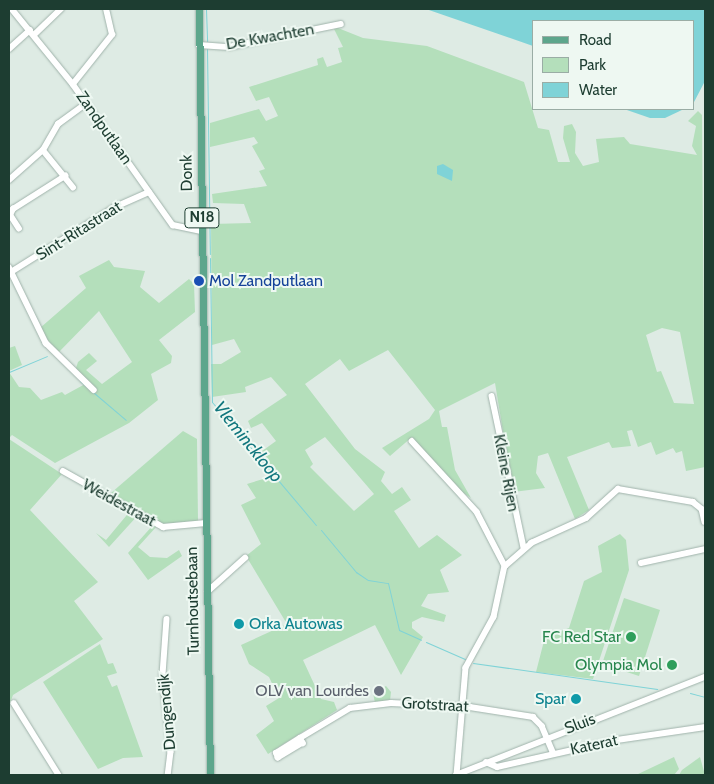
<!DOCTYPE html>
<style>
body{margin:0}
#map{position:relative;width:714px;height:784px;overflow:hidden;background:#deebe4;font-family:Cabin,sans-serif}
div>[style]{position:absolute}
.green>*{inset:0;background:#b4dfbb}
.water>*{inset:0;background:#7fd3d7}
.stream>*{height:1px;margin:-0.5px;padding:0 0.5px;transform-origin:0.5px;border-radius:0.5px;background:#7fd3d7}
.roads{filter:drop-shadow(0 0 1px #a0b3ab) drop-shadow(0 0 1px #a0b3ab)}
.minor>*{height:5.5px;margin:-2.75px;padding:0 2.75px;transform-origin:2.75px;border-radius:2.75px;background:#fff}
.major>*{height:7px;margin:-3.5px;padding:0 3.5px;transform-origin:3.5px;border-radius:3.5px;background:#5da68c}
.dots>*{width:14px;height:14px;translate:-50% -50%;box-sizing:border-box;border:2px solid #eef8f2;border-radius:50%}
span{translate:-50% -50%;white-space:nowrap;text-align:center;line-height:1.15;-webkit-text-stroke:4px #eef8f2;paint-order:stroke}
.shield-label span{padding:1px 4px;background:#eef8f2;border:1px solid;border-radius:4px;-webkit-text-stroke-width:0}
.shield-label{font-size:15px;color:#1d3d31;font-weight:700}
.street-label{font-size:16px;color:#1d3d31}
.transit-label{font-size:16px;color:#164399}
.left{translate:0 -50%;text-align:left}
.culture-label{font-size:16px;color:#0d838f}
.right{translate:-100% -50%;text-align:right}
.leisure-label{font-size:16px;color:#27864d}
.worship-label{font-size:16px;color:#5b616d}
.water-label{font-size:18px;color:#12777e;font-style:italic}
.frame{position:absolute;inset:0;border:10px solid #1d3d31;pointer-events:none}
.legend{position:absolute;left:532px;top:20px;width:162px;height:90px;box-sizing:border-box;background:#eef8f2;border:1px solid #9aada5;margin:0;padding:6px 9px;list-style:none;font-size:15px;color:#1d3d31}
.legend li{display:flex;align-items:center;gap:10px;height:25px}
.legend b{width:25px;border:1px solid #9aada5}
</style>
<div id="map">
<div class="green">
<i style="clip-path:polygon(evenodd,338px 28px,363px 38px,427px 46px,524px 82px,538px 128px,549px 130px,558px 162px,570px 162px,563px 138px,564px 126px,572px 124px,576px 132px,575px 153px,583px 166px,599px 162px,596px 139px,624px 137px,630px 144px,697px 155px,692px 146px,696px 126px,688px 121px,698px 111px,702px 115px,705px 467px,686px 471px,682px 451px,676px 453px,673px 448px,656px 455px,651px 442px,638px 447px,632px 430px,627px 431px,631px 446px,612px 448px,609px 442px,567px 457px,589px 510px,575px 519px,548px 453px,538px 456px,536px 473px,545px 488px,513px 492px,495px 383px,439px 411px,442px 427px,447px 427px,455px 470px,471px 498px,453px 486px,412px 437px,390px 456px,382px 448px,429px 419px,435px 410px,388px 350px,349px 371px,340px 359px,305px 384px,355px 449px,385px 472px,381px 481px,392px 494px,402px 487px,411px 500px,394px 511px,419px 548px,437px 535px,462px 555px,440px 570px,449px 592px,428px 594px,421px 606px,446px 615px,444px 622px,422px 617px,412px 622px,412px 628px,423px 637px,401px 675px,375px 625px,303px 660px,321px 699px,334px 702px,337px 710px,268px 754px,256px 735px,274px 721px,266px 706px,279px 698px,269px 677px,249px 664px,241px 645px,287px 624px,246px 556px,261px 544px,241px 505px,256px 498px,247px 484px,273px 476px,258px 454px,276px 441px,262px 423px,251px 428px,248px 421px,287px 395px,271px 377px,245px 387px,246px 392px,212px 397px,211px 364px,221px 364px,241px 352px,234px 339px,212px 345px,211px 224px,251px 223px,244px 204px,213px 203px,212px 194px,267px 186px,259px 171px,265px 169px,252px 146px,258px 143px,254px 137px,210px 147px,210px 123px,259px 109px,266px 121px,278px 116px,269px 97px,256px 101px,249px 87px,318px 65px,317px 59px,323px 57px,327px 67px,342px 62px,338px 48px,343px 47px,334px 29px,338px 28px,662px 328px,680px 332px,694px 404px,674px 403px,661px 371px,657px 372px,646px 335px,662px 328px,338px 28px,325px 437px,374px 494px,354px 511px,310px 467px,313px 464px,305px 450px,325px 437px)"></i>
<i style="clip-path:polygon(109px 260px,114px 267px,145px 271px,140px 287px,159px 303px,189px 279px,194px 284px,195px 312px,159px 340px,172px 356px,171px 363px,151px 374px,158px 400px,129px 423px,55px 463px,12px 435px,9px 438px,9px 372px,19px 387px,30px 388px,41px 400px,62px 392px,65px 395px,87px 383px,75px 371px,78px 362px,89px 353px,97px 361px,86px 370px,102px 384px,132px 362px,99px 311px,57px 354px,40px 328px,86px 288px,79px 276px)"></i>
<i style="clip-path:polygon(15px 346px,22px 365px,9px 371px,9px 348px)"></i>
<i style="clip-path:polygon(183px 431px,197px 439px,198px 521px,163px 524px,111px 493px)"></i>
<i style="clip-path:polygon(9px 439px,62px 474px,30px 510px,98px 582px,74px 601px,103px 639px,13px 695px,9px 706px)"></i>
<i style="clip-path:polygon(131px 510px,139px 514px,109px 547px,96px 533px,106px 540px)"></i>
<i style="clip-path:polygon(154px 524px,157px 526px,138px 547px,150px 557px,167px 558px,179px 550px,182px 556px,148px 580px,128px 553px)"></i>
<i style="clip-path:polygon(620px 534px,626px 540px,629px 570px,593px 679px,536px 672px,545px 637px,569px 628px,584px 581px,602px 572px,598px 546px)"></i>
<i style="clip-path:polygon(624px 598px,660px 610px,639px 676px,602px 664px)"></i>
<i style="clip-path:polygon(100px 644px,108px 664px,113px 663px,117px 673px,107px 676px,112px 687px,117px 685px,143px 757px,123px 758px,98px 769px,43px 682px)"></i>
<i style="clip-path:polygon(386px 686px,391px 692px,390px 701px,375px 703px,373px 693px)"></i>
<i style="clip-path:polygon(674px 757px,679px 769px,674px 775px,636px 775px)"></i>
<i style="clip-path:polygon(700px 757px,705px 775px,679px 775px,682px 770px)"></i>
</div>
<div class="water">
<i style="clip-path:polygon(426px 9px,705px 9px,705px 81px,693px 104px,693px 21px,533px 21px,533px 46px)"></i>
<i style="clip-path:polygon(624px 109px,684px 109px,665px 118px,650px 118px)"></i>
<i style="clip-path:polygon(443px 164px,453px 170px,452px 181px,437px 174px,437px 166px)"></i>
</div>
<div class="stream">
<i style="left:206px;top:9px;width:32px;rotate:88deg"></i>
<i style="left:207px;top:49px;width:205px;rotate:89.2deg"></i>
<i style="left:210px;top:258px;width:144px;rotate:89.2deg"></i>
<i style="left:212px;top:402px;width:161px;rotate:49.8deg"></i>
<i style="left:9px;top:372px;width:41px;rotate:-22.8deg"></i>
<i style="left:80px;top:381px;width:60px;rotate:40.3deg"></i>
<i style="left:321px;top:530px;width:55px;rotate:50.2deg"></i>
<i style="left:356px;top:572px;width:14px;rotate:34deg"></i>
<i style="left:368px;top:580px;width:20px;rotate:9deg"></i>
<i style="left:388px;top:583px;width:48px;rotate:76.8deg"></i>
<i style="left:399px;top:630px;width:24px;rotate:24deg"></i>
<i style="left:426px;top:642px;width:43px;rotate:23.6deg"></i>
<i style="left:473px;top:663px;width:186px;rotate:8deg"></i>
<i style="left:690px;top:693px;width:16px;rotate:15deg"></i>
</div>
<div class="roads">
<div class="minor">
<i style="left:12px;top:9px;width:97px;rotate:50.9deg"></i>
<i style="left:73px;top:84px;width:173px;rotate:54.7deg"></i>
<i style="left:173px;top:225px;width:30px;rotate:12deg"></i>
<i style="left:34px;top:35px;width:37px;rotate:-44deg"></i>
<i style="left:199px;top:45px;width:30px;rotate:4deg"></i>
<i style="left:229px;top:47px;width:114px;rotate:-11.6deg"></i>
<i style="left:9px;top:49px;width:28px;rotate:-42deg"></i>
<i style="left:73px;top:84px;width:63px;rotate:-51.5deg"></i>
<i style="left:112px;top:35px;width:27px;rotate:-103deg"></i>
<i style="left:43px;top:150px;width:48px;rotate:51deg"></i>
<i style="left:9px;top:180px;width:45px;rotate:-41.4deg"></i>
<i style="left:43px;top:150px;width:30px;rotate:-60deg"></i>
<i style="left:58px;top:124px;width:34px;rotate:-36deg"></i>
<i style="left:19px;top:229px;width:17px;rotate:-123deg"></i>
<i style="left:10px;top:215px;width:7px;rotate:-63deg"></i>
<i style="left:13px;top:209px;width:62px;rotate:-32.4deg"></i>
<i style="left:9px;top:267px;width:85px;rotate:64deg"></i>
<i style="left:46px;top:343px;width:67px;rotate:44.4deg"></i>
<i style="left:11px;top:272px;width:120px;rotate:-32.1deg"></i>
<i style="left:113px;top:208px;width:39px;rotate:-24deg"></i>
<i style="left:492px;top:396px;width:155px;rotate:78.1deg"></i>
<i style="left:412px;top:441px;width:96px;rotate:47.5deg"></i>
<i style="left:477px;top:512px;width:61px;rotate:62.6deg"></i>
<i style="left:505px;top:566px;width:52px;rotate:102.2deg"></i>
<i style="left:494px;top:617px;width:58px;rotate:118.8deg"></i>
<i style="left:466px;top:668px;width:107px;rotate:94.8deg"></i>
<i style="left:63px;top:471px;width:115px;rotate:29.2deg"></i>
<i style="left:163px;top:527px;width:43px;rotate:-5.3deg"></i>
<i style="left:641px;top:563px;width:66px;rotate:-12.3deg"></i>
<i style="left:505px;top:566px;width:35px;rotate:-41deg"></i>
<i style="left:531px;top:543px;width:60px;rotate:-24.4deg"></i>
<i style="left:586px;top:518px;width:43px;rotate:-42.2deg"></i>
<i style="left:618px;top:489px;width:76px;rotate:9.8deg"></i>
<i style="left:693px;top:502px;width:11px;rotate:38deg"></i>
<i style="left:702px;top:509px;width:13px;rotate:77deg"></i>
<i style="left:207px;top:592px;width:51px;rotate:-41.8deg"></i>
<i style="left:167px;top:619px;width:56px;rotate:94.1deg"></i>
<i style="left:163px;top:675px;width:77px;rotate:84.1deg"></i>
<i style="left:171px;top:752px;width:23px;rotate:97deg"></i>
<i style="left:14px;top:703px;width:85px;rotate:58deg"></i>
<i style="left:300px;top:738px;width:6px;rotate:59deg"></i>
<i style="left:303px;top:743px;width:29px;rotate:149deg"></i>
<i style="left:278px;top:758px;width:5px;rotate:-112deg"></i>
<i style="left:276px;top:753px;width:28px;rotate:-32deg"></i>
<i style="left:300px;top:738px;width:58px;rotate:-31deg"></i>
<i style="left:350px;top:708px;width:41px;rotate:-7deg"></i>
<i style="left:391px;top:703px;width:79px;rotate:2.9deg"></i>
<i style="left:470px;top:707px;width:64px;rotate:9deg"></i>
<i style="left:533px;top:717px;width:13px;rotate:45deg"></i>
<i style="left:542px;top:726px;width:30px;rotate:67deg"></i>
<i style="left:486px;top:762px;width:12px;rotate:24deg"></i>
<i style="left:497px;top:767px;width:123px;rotate:-12.7deg"></i>
<i style="left:617px;top:740px;width:89px;rotate:-8.4deg"></i>
<i style="left:456px;top:775px;width:268px;rotate:-21.5deg"></i>
</div>
<div class="major">
<i style="left:199px;top:9px;width:766px;rotate:89.18deg"></i>
</div>
</div>
<div class="dots">
<i style="left:199px;top:281px;background:#1a4fb4"></i>
<i style="left:239px;top:624px;background:#0f9aa8"></i>
<i style="left:631px;top:637px;background:#2e9e5b"></i>
<i style="left:672px;top:665px;background:#2e9e5b"></i>
<i style="left:379px;top:691px;background:#6b7280"></i>
<i style="left:576px;top:699px;background:#0f9aa8"></i>
</div>
<div class="shield-label">
<span style="left:202px;top:218px">N18</span>
</div>
<div class="street-label">
<span style="left:270px;top:37px;rotate:-10deg">De Kwachten</span>
<span style="left:104px;top:128px;rotate:55deg">Zandputlaan</span>
<span style="left:187px;top:173px;rotate:-91deg">Donk</span>
<span style="left:79px;top:231px;rotate:-32deg">Sint-Ritastraat</span>
<span style="left:506px;top:473px;rotate:79deg">Kleine Rijen</span>
<span style="left:119px;top:503px;rotate:29deg">Weidestraat</span>
<span style="left:193px;top:601px;rotate:-91deg">Turnhoutsebaan</span>
<span style="left:435px;top:705px;rotate:3deg">Grotstraat</span>
<span style="left:167px;top:712px;rotate:-95deg">Dungendijk</span>
<span style="left:580px;top:724px;rotate:-21deg">Sluis</span>
<span style="left:594px;top:745px;rotate:-12deg">Katerat</span>
</div>
<div class="transit-label">
<span class="left" style="left:209px;top:281px">Mol Zandputlaan</span>
</div>
<div class="culture-label">
<span class="left" style="left:249px;top:624px">Orka Autowas</span>
<span class="right" style="left:566px;top:699px">Spar</span>
</div>
<div class="leisure-label">
<span class="right" style="left:621px;top:637px">FC Red Star</span>
<span class="right" style="left:662px;top:665px">Olympia Mol</span>
</div>
<div class="worship-label">
<span class="right" style="left:369px;top:691px">OLV van Lourdes</span>
</div>
<div class="water-label">
<span style="left:248px;top:442px;rotate:51deg">Vleminckloop</span>
</div>
<div class="frame"></div>
<ul class="legend">
<li><b style="height:6px;background:#5da68c"></b>Road</li>
<li><b style="height:14px;background:#b4dfbb"></b>Park</li>
<li><b style="height:14px;background:#7fd3d7"></b>Water</li>
</ul>
</div>
